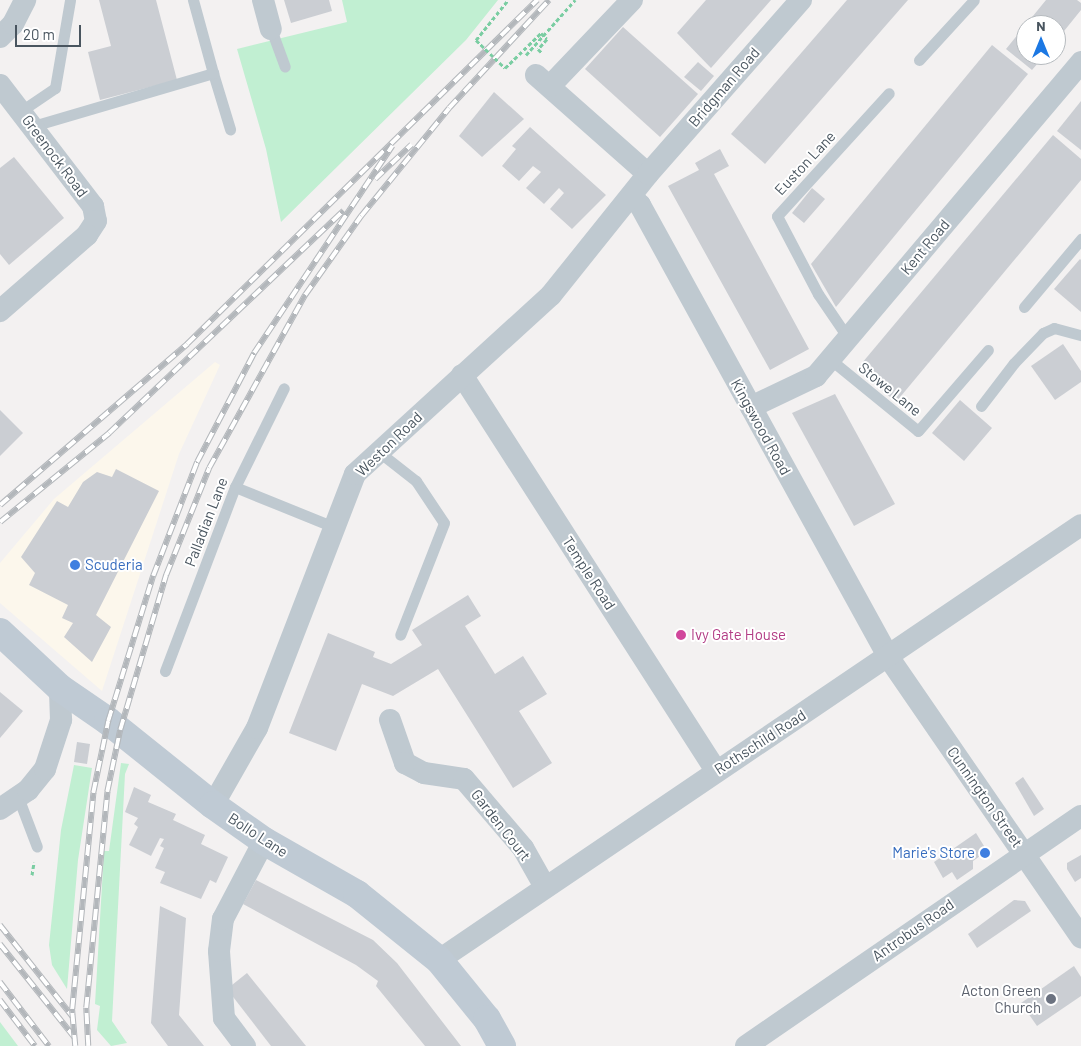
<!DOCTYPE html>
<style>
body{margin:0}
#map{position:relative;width:1081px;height:1046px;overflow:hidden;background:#f3f1f1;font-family:Barlow,sans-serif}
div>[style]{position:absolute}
.commercial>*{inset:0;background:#fcf7ec}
.green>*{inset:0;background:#c1efd2}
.building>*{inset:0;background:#cbced3}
.path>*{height:3px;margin-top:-1.5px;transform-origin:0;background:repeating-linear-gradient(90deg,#7acda2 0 4px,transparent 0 6.5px)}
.lane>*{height:11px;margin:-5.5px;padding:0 5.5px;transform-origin:5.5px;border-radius:5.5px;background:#bfc9d0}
.street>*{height:22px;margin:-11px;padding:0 11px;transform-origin:11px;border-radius:11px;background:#bfc9d0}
.secondary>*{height:28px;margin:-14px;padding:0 14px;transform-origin:14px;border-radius:14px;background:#bfcad4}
.rail>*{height:5.5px;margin-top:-2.75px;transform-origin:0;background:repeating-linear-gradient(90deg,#fff 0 11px,#b3b7bb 0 22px);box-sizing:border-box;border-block:1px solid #b3b7bb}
.path-bridge>*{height:3px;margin-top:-1.5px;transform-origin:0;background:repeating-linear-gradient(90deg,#7acda2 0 4px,transparent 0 6.5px)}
.dots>*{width:14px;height:14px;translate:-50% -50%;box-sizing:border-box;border:2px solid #fff;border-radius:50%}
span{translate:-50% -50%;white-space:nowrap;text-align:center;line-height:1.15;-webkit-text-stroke:4px #fff;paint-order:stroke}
.street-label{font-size:15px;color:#49555f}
.shop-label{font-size:15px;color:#366cbe}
.left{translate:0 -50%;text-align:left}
.right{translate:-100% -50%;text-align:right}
.hotel-label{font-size:15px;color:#b23c85}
.worship-label{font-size:15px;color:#5b616d}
.north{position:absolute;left:1016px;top:15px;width:50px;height:50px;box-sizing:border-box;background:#fff;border:1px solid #b6bbbf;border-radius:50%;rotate:0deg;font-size:14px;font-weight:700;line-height:20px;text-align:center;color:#49555f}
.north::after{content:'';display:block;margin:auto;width:18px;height:22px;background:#1c78e3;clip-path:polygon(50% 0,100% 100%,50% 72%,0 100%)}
.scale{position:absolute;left:15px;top:25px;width:66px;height:22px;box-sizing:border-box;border:2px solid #49555f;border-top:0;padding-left:6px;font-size:15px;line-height:18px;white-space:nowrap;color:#49555f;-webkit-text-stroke:4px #fff;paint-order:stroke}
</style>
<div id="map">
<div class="commercial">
<i style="clip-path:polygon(215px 362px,220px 365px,179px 454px,102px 691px,0 603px,0 563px,54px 499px)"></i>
</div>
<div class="green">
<i style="clip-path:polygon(342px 0,498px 0,466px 40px,281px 222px,266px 149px,237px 49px,347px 22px)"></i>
<i style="clip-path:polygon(121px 763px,129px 764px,125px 774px,112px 1021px,127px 1043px,111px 1046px,97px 1030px,100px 1006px,95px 1004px,104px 851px,109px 851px)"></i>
<i style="clip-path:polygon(74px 765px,92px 768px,78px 860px,67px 989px,52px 965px,49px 945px,61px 830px)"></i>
<i style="clip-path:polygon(0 1022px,18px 1046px,0 1046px)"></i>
</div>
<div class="building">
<i style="clip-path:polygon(99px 0,156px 0,177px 80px,100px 100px,88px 52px,111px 46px)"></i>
<i style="clip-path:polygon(284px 0,329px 0,332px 11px,291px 23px)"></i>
<i style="clip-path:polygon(706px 0,771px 0,711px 68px,677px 33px)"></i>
<i style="clip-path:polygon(847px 0,908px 0,765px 164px,731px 134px)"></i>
<i style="clip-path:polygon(1046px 0,1077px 0,1081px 3px,1081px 10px,1056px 41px,1056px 25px,1026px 25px,1026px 55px,1045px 55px,1032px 70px,1006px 49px)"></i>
<i style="clip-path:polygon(623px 27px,698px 94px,660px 137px,585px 69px)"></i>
<i style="clip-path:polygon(992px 45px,1028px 74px,836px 307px,811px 264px)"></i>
<i style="clip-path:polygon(698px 62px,714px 76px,701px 91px,684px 77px)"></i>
<i style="clip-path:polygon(494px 92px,524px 119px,482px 157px,459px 136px)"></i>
<i style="clip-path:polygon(1081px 101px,1081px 150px,1057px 131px)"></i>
<i style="clip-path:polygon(530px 127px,606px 195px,572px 229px,550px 209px,564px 193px,559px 188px,544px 204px,526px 188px,541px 172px,533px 166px,519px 181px,502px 166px,516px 149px,512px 146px)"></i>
<i style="clip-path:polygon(1053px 135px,1081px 159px,1081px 180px,896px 402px,857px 369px)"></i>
<i style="clip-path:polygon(720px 149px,729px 166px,714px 174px,809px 349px,770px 370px,668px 186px,699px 170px,695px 163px)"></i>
<i style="clip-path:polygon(14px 157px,64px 218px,9px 265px,0 254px,0 168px)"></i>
<i style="clip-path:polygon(812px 188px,825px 199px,804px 223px,792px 213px)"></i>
<i style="clip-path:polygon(1080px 259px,1081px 260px,1081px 312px,1054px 289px)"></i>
<i style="clip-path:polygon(1063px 344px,1081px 371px,1081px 382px,1055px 400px,1031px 366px)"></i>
<i style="clip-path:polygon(835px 394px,895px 504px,854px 526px,792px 413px)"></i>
<i style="clip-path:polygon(960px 400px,992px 428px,964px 461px,932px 433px)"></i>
<i style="clip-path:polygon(0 410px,23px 433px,0 456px)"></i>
<i style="clip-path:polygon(116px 469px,159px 491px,96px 615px,111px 627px,92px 662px,64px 637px,73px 623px,62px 618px,68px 605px,29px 585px,35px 573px,21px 557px,57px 501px,68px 507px,83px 482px,97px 472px,112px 477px)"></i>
<i style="clip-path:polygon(468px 595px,481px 616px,465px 626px,495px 674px,523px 656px,547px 694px,519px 711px,552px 763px,513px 788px,438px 669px,393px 696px,362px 684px,336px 751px,289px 733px,328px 633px,375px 652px,373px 657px,391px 664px,422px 645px,412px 630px)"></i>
<i style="clip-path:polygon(0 692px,23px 711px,0 738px)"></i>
<i style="clip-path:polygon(77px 742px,90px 744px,87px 764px,74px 762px)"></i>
<i style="clip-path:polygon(1023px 777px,1044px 809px,1034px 816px,1015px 783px)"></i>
<i style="clip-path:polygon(134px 787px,151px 795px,148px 802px,176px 814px,173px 820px,205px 835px,201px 844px,228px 857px,216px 883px,210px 880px,201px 899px,160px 883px,165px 872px,155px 868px,164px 848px,160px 846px,164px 839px,160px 838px,151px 856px,129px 845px,138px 827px,134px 824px,138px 818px,125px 812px)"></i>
<i style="clip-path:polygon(976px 833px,984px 846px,983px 854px,973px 861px,973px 869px,957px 880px,952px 872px,943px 878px,934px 862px)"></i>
<i style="clip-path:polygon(1081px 855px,1081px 878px,1075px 882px,1067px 869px,1067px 863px)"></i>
<i style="clip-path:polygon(256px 880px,373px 940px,397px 963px,461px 1046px,425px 1046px,376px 986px,378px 981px,356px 965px,243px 904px)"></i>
<i style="clip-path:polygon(1014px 900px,1025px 901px,1031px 911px,977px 948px,968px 934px)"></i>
<i style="clip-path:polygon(160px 906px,186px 918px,179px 1015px,204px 1046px,168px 1046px,151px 1023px)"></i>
<i style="clip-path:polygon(1074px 966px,1081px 977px,1081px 996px,1037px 1026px,1021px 1003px)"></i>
<i style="clip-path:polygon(247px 973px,306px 1046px,271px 1046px,227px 989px)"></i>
</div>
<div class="path">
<i style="left:476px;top:40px;width:51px;rotate:-51.3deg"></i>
<i style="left:526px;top:55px;width:74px;rotate:-48.3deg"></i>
<i style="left:505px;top:68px;width:50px;rotate:-44.2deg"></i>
<i style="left:541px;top:33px;width:8px;rotate:45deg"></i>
<i style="left:547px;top:39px;width:13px;rotate:132deg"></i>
<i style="left:538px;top:49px;width:6px;rotate:45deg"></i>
<i style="left:32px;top:875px;width:13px;rotate:-81deg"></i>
</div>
<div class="lane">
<i style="left:271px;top:29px;width:40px;rotate:69.8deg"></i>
<i style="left:919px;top:60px;width:81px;rotate:-47.5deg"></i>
<i style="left:213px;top:73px;width:59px;rotate:73.1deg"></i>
<i style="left:21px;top:111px;width:41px;rotate:-34.1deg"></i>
<i style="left:55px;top:88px;width:89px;rotate:-80.3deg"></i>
<i style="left:33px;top:126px;width:188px;rotate:-16.4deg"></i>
<i style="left:213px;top:73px;width:76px;rotate:-105.3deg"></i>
<i style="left:1024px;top:307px;width:89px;rotate:-50deg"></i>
<i style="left:848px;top:338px;width:53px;rotate:-124.3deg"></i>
<i style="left:818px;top:294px;width:88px;rotate:-117.7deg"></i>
<i style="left:777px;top:216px;width:166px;rotate:-47.7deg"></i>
<i style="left:831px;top:360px;width:112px;rotate:39.2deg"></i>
<i style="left:918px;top:431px;width:107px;rotate:-49.2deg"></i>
<i style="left:981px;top:406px;width:54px;rotate:-52.5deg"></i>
<i style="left:1014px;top:363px;width:42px;rotate:-46deg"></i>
<i style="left:1043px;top:333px;width:12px;rotate:-24deg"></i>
<i style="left:1054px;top:328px;width:28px;rotate:15deg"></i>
<i style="left:379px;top:452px;width:47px;rotate:38.1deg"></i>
<i style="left:416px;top:481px;width:50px;rotate:56.3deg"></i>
<i style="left:444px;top:523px;width:120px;rotate:111.4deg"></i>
<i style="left:235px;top:487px;width:107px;rotate:22deg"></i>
<i style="left:165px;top:671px;width:197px;rotate:-69.2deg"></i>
<i style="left:235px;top:487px;width:110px;rotate:-63.7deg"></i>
<i style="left:18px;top:797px;width:53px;rotate:69.2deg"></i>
</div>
<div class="street">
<i style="left:263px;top:0;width:30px;rotate:75deg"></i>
<i style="left:0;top:37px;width:18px;rotate:-45deg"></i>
<i style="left:13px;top:24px;width:27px;rotate:-63deg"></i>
<i style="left:536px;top:75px;width:149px;rotate:41.5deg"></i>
<i style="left:0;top:85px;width:153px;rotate:52.5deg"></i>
<i style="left:93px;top:206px;width:15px;rotate:79deg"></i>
<i style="left:96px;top:221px;width:17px;rotate:123deg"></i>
<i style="left:87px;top:235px;width:116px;rotate:138.9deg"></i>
<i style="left:550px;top:86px;width:119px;rotate:-46.4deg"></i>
<i style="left:631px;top:197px;width:12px;rotate:42deg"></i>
<i style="left:640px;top:205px;width:517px;rotate:61.2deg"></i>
<i style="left:889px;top:658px;width:339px;rotate:55.5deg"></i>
<i style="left:462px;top:375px;width:470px;rotate:57.3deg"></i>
<i style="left:751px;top:407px;width:72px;rotate:-25.5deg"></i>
<i style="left:816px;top:376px;width:411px;rotate:-49.8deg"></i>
<i style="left:390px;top:720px;width:46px;rotate:70.8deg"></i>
<i style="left:405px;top:763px;width:21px;rotate:28deg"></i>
<i style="left:424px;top:773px;width:40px;rotate:8.5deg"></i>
<i style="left:464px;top:779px;width:91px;rotate:49.5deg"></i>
<i style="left:523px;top:848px;width:45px;rotate:60.6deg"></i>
<i style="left:213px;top:805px;width:89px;rotate:-60.3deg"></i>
<i style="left:257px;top:728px;width:272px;rotate:-68.9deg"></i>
<i style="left:355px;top:474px;width:265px;rotate:-42.4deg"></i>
<i style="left:551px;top:295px;width:155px;rotate:-51.3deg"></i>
<i style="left:648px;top:174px;width:232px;rotate:-48.7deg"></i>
<i style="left:0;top:809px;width:34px;rotate:-34deg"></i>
<i style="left:28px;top:790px;width:27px;rotate:-51deg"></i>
<i style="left:45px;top:769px;width:52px;rotate:-71.9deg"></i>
<i style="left:61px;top:720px;width:32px;rotate:-92deg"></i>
<i style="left:439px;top:960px;width:775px;rotate:-34.12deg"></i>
<i style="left:245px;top:1046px;width:35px;rotate:-127deg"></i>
<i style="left:224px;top:1018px;width:67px;rotate:-94.3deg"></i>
<i style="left:219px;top:951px;width:32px;rotate:-83deg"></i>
<i style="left:223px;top:919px;width:88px;rotate:-62.3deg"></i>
<i style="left:746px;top:1046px;width:406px;rotate:-34.5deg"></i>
</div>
<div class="secondary">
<i style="left:0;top:632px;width:82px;rotate:43deg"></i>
<i style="left:60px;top:688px;width:58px;rotate:34.5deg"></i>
<i style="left:108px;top:721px;width:134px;rotate:38.7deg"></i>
<i style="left:213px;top:805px;width:62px;rotate:35.2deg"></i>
<i style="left:264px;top:841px;width:107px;rotate:29.7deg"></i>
<i style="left:357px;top:894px;width:105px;rotate:38.8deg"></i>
<i style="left:439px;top:960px;width:76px;rotate:50.9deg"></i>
<i style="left:487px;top:1019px;width:31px;rotate:61deg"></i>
</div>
<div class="rail">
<i style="left:375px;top:179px;width:50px;rotate:-43.4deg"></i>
<i style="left:0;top:505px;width:247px;rotate:-40.7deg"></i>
<i style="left:187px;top:344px;width:491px;rotate:-44.5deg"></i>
<i style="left:0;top:522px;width:141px;rotate:-39.2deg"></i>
<i style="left:109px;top:433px;width:323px;rotate:-43.5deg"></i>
<i style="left:0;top:925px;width:117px;rotate:51.6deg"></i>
<i style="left:0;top:944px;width:120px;rotate:51.4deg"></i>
<i style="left:0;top:982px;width:81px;rotate:52.6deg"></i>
<i style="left:0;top:1000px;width:58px;rotate:52.7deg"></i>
<i style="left:75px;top:1046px;width:37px;rotate:-95deg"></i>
<i style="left:72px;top:1009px;width:217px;rotate:-84.4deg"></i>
<i style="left:93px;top:793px;width:74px;rotate:-78.2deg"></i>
<i style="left:108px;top:721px;width:152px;rotate:-72.8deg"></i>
<i style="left:153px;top:576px;width:122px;rotate:-68.9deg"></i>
<i style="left:197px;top:462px;width:123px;rotate:-62.4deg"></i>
<i style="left:254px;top:353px;width:249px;rotate:-56.3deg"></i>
<i style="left:88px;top:1046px;width:38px;rotate:-93deg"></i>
<i style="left:86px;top:1008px;width:217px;rotate:-84.4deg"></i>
<i style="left:107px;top:792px;width:63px;rotate:-78.2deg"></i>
<i style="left:120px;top:730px;width:162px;rotate:-73.5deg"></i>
<i style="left:166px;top:575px;width:115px;rotate:-68.1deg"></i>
<i style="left:209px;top:468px;width:198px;rotate:-61deg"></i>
<i style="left:305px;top:295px;width:97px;rotate:-54.7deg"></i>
<i style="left:361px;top:216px;width:139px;rotate:-50.8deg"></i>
<i style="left:449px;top:108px;width:147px;rotate:-47.2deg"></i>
</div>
<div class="path-bridge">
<i style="left:476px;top:40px;width:40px;rotate:44deg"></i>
</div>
<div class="dots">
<i style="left:75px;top:565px;background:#3f7fe0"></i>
<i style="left:681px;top:635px;background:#d1479c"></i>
<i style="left:985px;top:853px;background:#3f7fe0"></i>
<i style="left:1051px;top:999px;background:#6b7280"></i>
</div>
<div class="street-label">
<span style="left:724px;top:87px;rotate:-49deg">Bridgman Road</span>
<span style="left:55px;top:156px;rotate:53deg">Greenock Road</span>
<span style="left:805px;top:163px;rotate:-47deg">Euston Lane</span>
<span style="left:925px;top:247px;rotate:-50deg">Kent Road</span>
<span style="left:890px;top:389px;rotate:39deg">Stowe Lane</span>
<span style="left:761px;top:427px;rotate:61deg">Kingswood Road</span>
<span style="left:389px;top:444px;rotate:-44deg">Weston Road</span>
<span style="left:206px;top:522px;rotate:-69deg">Palladian Lane</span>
<span style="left:589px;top:573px;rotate:57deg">Temple Road</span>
<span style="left:760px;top:742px;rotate:-33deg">Rothschild Road</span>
<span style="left:985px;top:797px;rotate:55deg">Cunnington Street</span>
<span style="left:501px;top:825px;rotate:52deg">Garden Court</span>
<span style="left:258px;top:835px;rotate:33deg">Bollo Lane</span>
<span style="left:913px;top:930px;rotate:-35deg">Antrobus Road</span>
</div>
<div class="shop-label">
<span class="left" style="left:85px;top:565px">Scuderia</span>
<span class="right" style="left:975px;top:853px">Marie's Store</span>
</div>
<div class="hotel-label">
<span class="left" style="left:691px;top:635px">Ivy Gate House</span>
</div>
<div class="worship-label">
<span class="right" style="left:1041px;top:999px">Acton Green<br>Church</span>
</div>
<div class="north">N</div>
<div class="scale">20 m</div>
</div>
